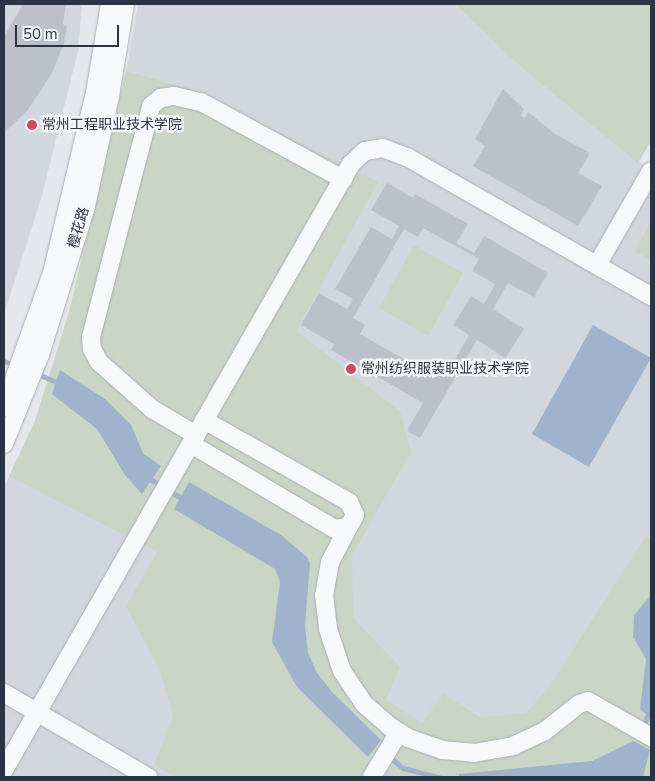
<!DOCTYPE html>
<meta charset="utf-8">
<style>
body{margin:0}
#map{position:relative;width:655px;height:781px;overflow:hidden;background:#e4e7ec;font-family:"Nunito Sans","Noto Sans SC",sans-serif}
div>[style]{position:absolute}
.built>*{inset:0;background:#d2d6de}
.green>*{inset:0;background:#c9d6c5}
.water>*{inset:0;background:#9fb4cc}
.stream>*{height:4.5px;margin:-2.25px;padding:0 2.25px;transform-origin:2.25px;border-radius:2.25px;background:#9fb4cc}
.building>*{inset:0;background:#bbc0ca}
.roads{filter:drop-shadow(0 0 1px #a9aeb7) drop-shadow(0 0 1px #a9aeb7)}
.minor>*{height:18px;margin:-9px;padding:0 9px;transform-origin:9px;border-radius:9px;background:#f7f8fa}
.dots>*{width:14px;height:14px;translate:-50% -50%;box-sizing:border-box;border:2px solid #f4f6f9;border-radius:50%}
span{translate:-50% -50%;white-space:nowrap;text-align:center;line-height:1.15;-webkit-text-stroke:5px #f4f6f9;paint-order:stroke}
.poi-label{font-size:14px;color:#2b3445}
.left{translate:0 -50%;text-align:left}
.street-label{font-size:14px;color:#2b3445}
.frame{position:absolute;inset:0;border:5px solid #2b3445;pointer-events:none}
.scale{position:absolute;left:15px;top:25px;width:104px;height:22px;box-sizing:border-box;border:2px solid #2b3445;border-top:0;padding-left:6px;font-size:15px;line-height:18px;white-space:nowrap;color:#2b3445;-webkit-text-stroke:4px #f4f6f9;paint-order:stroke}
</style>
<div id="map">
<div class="built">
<i style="clip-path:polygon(4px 4px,82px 4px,78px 51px,41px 199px,4px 314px)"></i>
<i style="clip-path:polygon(138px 4px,455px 4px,515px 62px,651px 171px,651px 777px,4px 777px,4px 487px,35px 421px,79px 280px,125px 79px)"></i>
</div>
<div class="green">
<i style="clip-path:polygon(455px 4px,651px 4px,651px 141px,638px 163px,515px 62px)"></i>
<i style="clip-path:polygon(126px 71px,197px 91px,378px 182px,296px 331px,400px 411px,411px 452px,352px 555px,353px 618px,400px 667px,386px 700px,422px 723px,443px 694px,480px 717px,526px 713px,549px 687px,646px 536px,651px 539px,651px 777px,175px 777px,154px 765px,173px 716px,160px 671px,126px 606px,157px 552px,9px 476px,35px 421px,68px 316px)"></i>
<i style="clip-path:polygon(651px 221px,651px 260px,635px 251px)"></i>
<i style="clip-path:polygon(414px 245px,463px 273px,428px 336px,379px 308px)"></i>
</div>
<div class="water">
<i style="clip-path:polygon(593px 325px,651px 358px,589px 467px,532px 434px)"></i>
<i style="clip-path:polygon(60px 370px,105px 399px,131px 425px,143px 453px,161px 466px,142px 494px,125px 475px,97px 429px,52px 394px)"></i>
<i style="clip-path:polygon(189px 482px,281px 535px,307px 557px,310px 563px,305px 626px,308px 653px,317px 673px,332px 692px,381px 740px,368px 757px,297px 687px,272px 642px,280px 582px,275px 569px,174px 509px)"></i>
<i style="clip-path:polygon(651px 595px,651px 718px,640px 709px,646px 659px,633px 637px,634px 615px)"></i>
<i style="clip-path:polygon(633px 741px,650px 750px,643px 777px,459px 777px,459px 774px,592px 761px)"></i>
</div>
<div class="stream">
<i style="left:4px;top:361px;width:11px;rotate:22deg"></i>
<i style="left:38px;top:374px;width:25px;rotate:23deg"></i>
<i style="left:147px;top:477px;width:17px;rotate:31deg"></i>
<i style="left:168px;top:490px;width:20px;rotate:30deg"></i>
<i style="left:643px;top:727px;width:22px;rotate:-68deg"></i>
<i style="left:389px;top:756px;width:18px;rotate:41deg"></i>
<i style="left:403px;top:768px;width:38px;rotate:14deg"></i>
</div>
<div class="building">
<i style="clip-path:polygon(23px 4px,66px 4px,63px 24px,67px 27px,64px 43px,52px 73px,27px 111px,4px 133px,4px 37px)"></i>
<i style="clip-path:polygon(503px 89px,524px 109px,521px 116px,525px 118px,528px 112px,555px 134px,590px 153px,578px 173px,602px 186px,578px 226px,473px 166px,485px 146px,475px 139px)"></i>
<i style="clip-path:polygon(evenodd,387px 183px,413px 198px,415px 194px,468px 224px,456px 243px,474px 253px,484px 236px,548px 273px,534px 297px,508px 283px,493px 309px,524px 329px,505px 358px,477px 340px,420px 438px,407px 431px,423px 403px,331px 350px,334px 344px,301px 325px,319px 293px,347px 309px,353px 299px,335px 289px,371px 227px,392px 239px,399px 226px,371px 210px,387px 183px,423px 228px,479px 259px,472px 271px,495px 284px,484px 304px,471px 296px,453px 325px,469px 335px,447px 374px,432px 365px,428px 373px,360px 334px,365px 325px,353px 318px,404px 229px,418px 237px,423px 228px)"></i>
</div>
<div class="roads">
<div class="minor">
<i style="left:597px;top:265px;width:108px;rotate:-60.1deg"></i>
<i style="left:4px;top:407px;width:142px;rotate:-70.3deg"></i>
<i style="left:52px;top:273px;width:185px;rotate:-76.6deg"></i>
<i style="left:95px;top:93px;width:90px;rotate:-80.4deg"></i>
<i style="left:204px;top:420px;width:167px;rotate:29.5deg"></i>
<i style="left:349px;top:502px;width:14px;rotate:65deg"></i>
<i style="left:355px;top:515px;width:53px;rotate:118deg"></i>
<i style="left:330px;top:562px;width:34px;rotate:100deg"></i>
<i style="left:324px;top:595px;width:34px;rotate:83deg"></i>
<i style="left:328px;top:629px;width:44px;rotate:71.6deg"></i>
<i style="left:342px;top:671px;width:40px;rotate:56deg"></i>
<i style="left:364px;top:704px;width:33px;rotate:41deg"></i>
<i style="left:389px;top:726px;width:22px;rotate:32deg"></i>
<i style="left:408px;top:738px;width:36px;rotate:19deg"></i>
<i style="left:442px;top:750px;width:32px;rotate:5deg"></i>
<i style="left:474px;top:753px;width:40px;rotate:-10deg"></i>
<i style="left:513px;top:746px;width:35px;rotate:-25deg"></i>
<i style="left:545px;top:731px;width:43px;rotate:-38.5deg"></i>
<i style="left:579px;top:704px;width:9px;rotate:-18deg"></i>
<i style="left:588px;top:701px;width:73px;rotate:29.7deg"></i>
<i style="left:196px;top:435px;width:51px;rotate:-149.4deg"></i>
<i style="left:152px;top:409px;width:71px;rotate:-138.4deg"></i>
<i style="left:99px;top:362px;width:15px;rotate:-118deg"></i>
<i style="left:92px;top:349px;width:12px;rotate:-95deg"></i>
<i style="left:91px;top:337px;width:239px;rotate:-75.4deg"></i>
<i style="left:151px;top:106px;width:13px;rotate:-39deg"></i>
<i style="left:161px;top:98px;width:13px;rotate:-9deg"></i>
<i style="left:174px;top:96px;width:28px;rotate:13deg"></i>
<i style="left:201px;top:102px;width:162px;rotate:28.5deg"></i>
<i style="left:4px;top:444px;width:96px;rotate:-68deg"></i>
<i style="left:40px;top:355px;width:156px;rotate:-72.8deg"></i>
<i style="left:86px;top:206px;width:113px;rotate:-77.7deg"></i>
<i style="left:110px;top:96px;width:93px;rotate:-80.7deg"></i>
<i style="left:191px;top:444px;width:167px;rotate:30.6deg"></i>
<i style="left:335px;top:529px;width:13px;rotate:-9deg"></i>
<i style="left:4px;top:693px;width:167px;rotate:30.3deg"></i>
<i style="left:4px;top:770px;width:698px;rotate:-60.2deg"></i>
<i style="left:351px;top:164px;width:19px;rotate:-43deg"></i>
<i style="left:365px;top:151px;width:18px;rotate:-9deg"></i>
<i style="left:383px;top:148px;width:26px;rotate:21deg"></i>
<i style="left:407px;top:157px;width:281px;rotate:29.7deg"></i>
<i style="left:372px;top:777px;width:52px;rotate:-59deg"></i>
</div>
</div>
<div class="dots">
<i style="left:32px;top:125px;background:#d1495b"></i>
<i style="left:351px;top:369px;background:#d1495b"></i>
</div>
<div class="poi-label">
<span class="left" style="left:42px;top:125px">常州工程职业技术学院</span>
<span class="left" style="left:361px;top:369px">常州纺织服装职业技术学院</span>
</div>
<div class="street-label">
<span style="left:79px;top:228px;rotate:-74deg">樱花路</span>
</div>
<div class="frame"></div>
<div class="scale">50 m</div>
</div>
